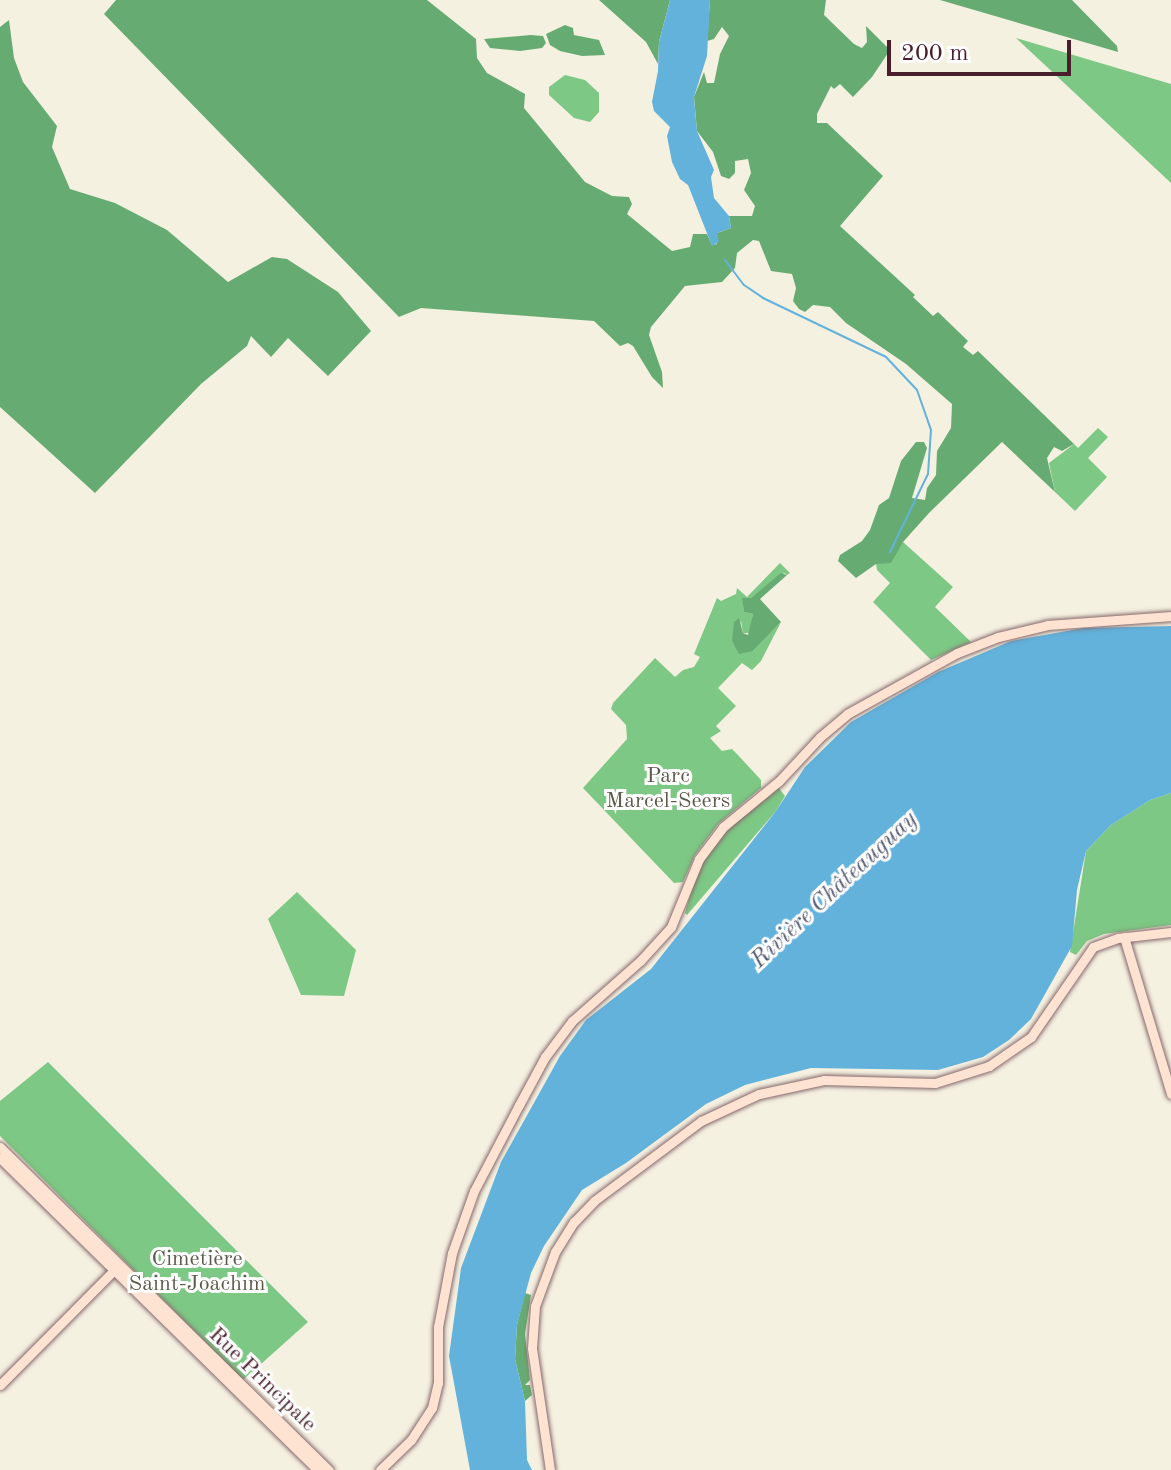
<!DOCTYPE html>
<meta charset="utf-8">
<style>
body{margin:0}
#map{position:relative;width:1171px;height:1470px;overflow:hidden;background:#f5f1e1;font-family:"Old Standard TT",serif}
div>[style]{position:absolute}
.green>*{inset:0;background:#7dc885}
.forest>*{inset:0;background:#66ac72}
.water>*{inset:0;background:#62b2dc}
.stream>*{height:2px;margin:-1px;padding:0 1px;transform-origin:1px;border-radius:1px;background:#62b2dc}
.roads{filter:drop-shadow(0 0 2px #86686b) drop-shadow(0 0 2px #86686b)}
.secondary>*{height:9px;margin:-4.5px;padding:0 4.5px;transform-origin:4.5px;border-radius:4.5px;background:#fee3d2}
span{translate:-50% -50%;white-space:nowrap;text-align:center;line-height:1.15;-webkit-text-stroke:6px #fff;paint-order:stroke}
.park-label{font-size:22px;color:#5c5a4a}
.street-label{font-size:22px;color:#4a1f2b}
.water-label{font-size:24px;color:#545a72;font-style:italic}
.scale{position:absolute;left:887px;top:40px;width:184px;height:36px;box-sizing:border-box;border:4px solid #4a1f2b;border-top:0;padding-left:10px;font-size:24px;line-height:28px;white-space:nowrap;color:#4a1f2b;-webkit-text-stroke:6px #fff;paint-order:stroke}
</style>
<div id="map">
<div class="green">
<i style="clip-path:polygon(1016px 38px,1171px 84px,1171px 183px)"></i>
<i style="clip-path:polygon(565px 75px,585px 80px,599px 93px,599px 112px,590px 122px,574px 118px,549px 95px,549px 87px)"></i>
<i style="clip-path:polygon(1098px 428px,1108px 437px,1088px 458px,1107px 477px,1075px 511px,1055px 492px,1049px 463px,1074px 444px,1078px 448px)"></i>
<i style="clip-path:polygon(903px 542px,953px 587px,935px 607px,971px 642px,931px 660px,873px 602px,890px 583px,877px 570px,876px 564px)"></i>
<i style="clip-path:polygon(780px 563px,790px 573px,787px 575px,784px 573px,751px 598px,743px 598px,744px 612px,753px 614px,750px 633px,743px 633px,741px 621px,732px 641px,736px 647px,753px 651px,781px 622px,761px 661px,752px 670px,742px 663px,718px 688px,736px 706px,716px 726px,721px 731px,710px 738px,722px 751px,732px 749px,737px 754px,761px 780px,761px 788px,718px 824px,695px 855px,683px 882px,674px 883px,583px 788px,627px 739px,626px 725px,611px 709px,613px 703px,655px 658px,675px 677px,683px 670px,694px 667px,700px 657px,694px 654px,717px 598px,721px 601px,736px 594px,737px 588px,747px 597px)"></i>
<i style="clip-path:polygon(778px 787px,785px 796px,776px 811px,687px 915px,685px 913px,695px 878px,709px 851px,739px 818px)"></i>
<i style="clip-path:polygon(1171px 793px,1171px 925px,1104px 934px,1087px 941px,1076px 955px,1070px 952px,1086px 851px,1111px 825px,1150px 800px)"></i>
<i style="clip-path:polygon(297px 892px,356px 950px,344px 996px,301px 995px,268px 919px)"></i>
<i style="clip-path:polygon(48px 1062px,308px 1322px,243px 1380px,0 1136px,0 1101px)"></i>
</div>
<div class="forest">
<i style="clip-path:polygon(116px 0,427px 0,476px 39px,477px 58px,487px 73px,525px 94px,524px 108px,585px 182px,612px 196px,629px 197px,632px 204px,627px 214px,672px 251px,690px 247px,693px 234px,707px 234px,712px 245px,717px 244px,717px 233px,731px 228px,729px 216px,752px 216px,755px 206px,744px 190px,751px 173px,748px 159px,735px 161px,735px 173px,729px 179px,721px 176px,713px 152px,697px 131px,694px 97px,704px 72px,707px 83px,714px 83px,720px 54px,729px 36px,722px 27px,714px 39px,707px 41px,710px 0,826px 0,824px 15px,854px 44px,862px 48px,867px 42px,866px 26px,890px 50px,872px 77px,853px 97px,840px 84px,834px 89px,831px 86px,817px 114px,817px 123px,827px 123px,883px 176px,840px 226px,915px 295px,913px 297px,933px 316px,938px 312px,968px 341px,963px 347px,973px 355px,978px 351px,1074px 444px,1062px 451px,1054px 447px,1047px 458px,1055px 492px,1002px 442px,929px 513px,903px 542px,891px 563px,876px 564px,856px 578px,838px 561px,840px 555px,862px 541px,870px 530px,879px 505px,889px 498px,901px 461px,916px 442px,924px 442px,927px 448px,912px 498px,925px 500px,927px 488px,936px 475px,937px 451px,951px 428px,952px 404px,906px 364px,846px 323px,830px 307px,813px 305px,805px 312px,799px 309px,793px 301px,796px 288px,792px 274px,771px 271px,759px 241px,753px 240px,737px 253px,735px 268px,722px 282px,685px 286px,651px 327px,649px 335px,662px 372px,663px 388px,652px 377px,633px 346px,628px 343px,620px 346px,594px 321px,421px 308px,399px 317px,104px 14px)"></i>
<i style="clip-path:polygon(599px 0,670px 0,659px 42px,658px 64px,646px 42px)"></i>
<i style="clip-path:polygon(940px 0,1072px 0,1117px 46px,1118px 52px)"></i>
<i style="clip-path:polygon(9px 20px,14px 58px,23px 82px,57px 126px,52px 147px,70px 189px,115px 203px,167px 230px,228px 282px,272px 257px,287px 259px,338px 292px,371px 331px,328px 376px,288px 338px,271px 357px,251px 336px,247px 346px,201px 384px,95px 493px,0 407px,0 27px)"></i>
<i style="clip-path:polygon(565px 25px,573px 28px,574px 35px,599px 40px,605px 55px,582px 56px,560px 51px,550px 45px,546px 34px)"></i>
<i style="clip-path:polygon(531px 35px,543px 36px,546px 43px,542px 48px,520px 51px,490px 48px,484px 39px)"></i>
<i style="clip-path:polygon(781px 573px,787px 575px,760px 599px,781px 622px,753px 651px,739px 654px,732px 641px,734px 622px,739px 618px,743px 633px,748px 635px,753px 614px,744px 612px,742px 598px,751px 598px)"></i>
<i style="clip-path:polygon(525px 1293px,531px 1295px,525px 1334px,530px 1380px,525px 1385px,530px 1385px,532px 1395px,525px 1401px,515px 1359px,517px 1325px)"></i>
</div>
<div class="water">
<i style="clip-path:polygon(670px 0,710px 0,707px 56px,694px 97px,695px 110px,697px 131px,714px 170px,711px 177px,714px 198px,729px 216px,731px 228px,717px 233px,719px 242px,712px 246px,688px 185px,680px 179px,672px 162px,667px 136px,670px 127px,654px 111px,652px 102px,658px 71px,659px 42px)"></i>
<i style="clip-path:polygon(1171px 626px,1171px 793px,1150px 800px,1111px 825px,1086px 851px,1077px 890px,1072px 946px,1031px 1019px,1009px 1040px,983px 1057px,938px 1070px,811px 1068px,745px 1085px,706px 1104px,626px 1163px,582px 1190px,544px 1246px,531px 1273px,517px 1325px,515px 1359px,525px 1401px,527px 1460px,532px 1470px,470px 1470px,449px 1356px,461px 1268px,501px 1162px,560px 1056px,586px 1020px,651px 969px,776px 811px,805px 767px,851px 722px,938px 672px,1011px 641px,1084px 628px)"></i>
</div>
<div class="stream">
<i style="left:725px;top:260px;width:31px;rotate:53deg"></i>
<i style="left:744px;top:285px;width:23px;rotate:34deg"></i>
<i style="left:763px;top:298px;width:136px;rotate:25.6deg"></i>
<i style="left:886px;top:357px;width:45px;rotate:46.8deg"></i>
<i style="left:917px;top:390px;width:42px;rotate:70.7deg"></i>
<i style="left:931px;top:430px;width:44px;rotate:93.9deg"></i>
<i style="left:928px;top:474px;width:87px;rotate:116deg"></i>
</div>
<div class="roads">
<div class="secondary">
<i style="left:1124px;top:937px;width:164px;rotate:73.3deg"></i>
<i style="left:0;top:1147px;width:461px;rotate:44.5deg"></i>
<i style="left:0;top:1158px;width:445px;rotate:44.5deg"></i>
<i style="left:0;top:1385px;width:165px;rotate:-45.2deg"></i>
<i style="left:380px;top:1470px;width:43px;rotate:-44.1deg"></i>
<i style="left:411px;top:1440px;width:38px;rotate:-57deg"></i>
<i style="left:432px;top:1408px;width:26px;rotate:-77deg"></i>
<i style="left:438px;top:1383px;width:56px;rotate:-90deg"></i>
<i style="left:438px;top:1327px;width:75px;rotate:-79.3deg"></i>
<i style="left:452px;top:1253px;width:66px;rotate:-70.5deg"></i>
<i style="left:474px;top:1191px;width:97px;rotate:-62.4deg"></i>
<i style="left:519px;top:1105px;width:55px;rotate:-61.6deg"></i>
<i style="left:545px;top:1057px;width:45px;rotate:-53.1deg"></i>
<i style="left:572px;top:1021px;width:92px;rotate:-41.5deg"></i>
<i style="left:641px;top:960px;width:45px;rotate:-47.7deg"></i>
<i style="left:671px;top:927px;width:74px;rotate:-67.6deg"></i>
<i style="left:699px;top:859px;width:40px;rotate:-53deg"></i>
<i style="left:723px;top:827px;width:72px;rotate:-39.4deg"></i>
<i style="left:779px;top:781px;width:60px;rotate:-47deg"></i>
<i style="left:820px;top:737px;width:35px;rotate:-40deg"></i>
<i style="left:847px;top:714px;width:126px;rotate:-29deg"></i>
<i style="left:957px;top:653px;width:44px;rotate:-21.3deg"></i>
<i style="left:998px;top:637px;width:51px;rotate:-13.5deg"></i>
<i style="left:1048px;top:625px;width:123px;rotate:-4.2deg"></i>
<i style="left:550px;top:1470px;width:123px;rotate:-98.4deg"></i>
<i style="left:532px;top:1348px;width:42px;rotate:-85.9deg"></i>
<i style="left:535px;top:1306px;width:58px;rotate:-69.7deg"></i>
<i style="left:555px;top:1252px;width:36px;rotate:-58deg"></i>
<i style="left:574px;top:1222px;width:29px;rotate:-46deg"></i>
<i style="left:594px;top:1201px;width:134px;rotate:-36.8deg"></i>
<i style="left:701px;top:1121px;width:64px;rotate:-25deg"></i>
<i style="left:759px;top:1094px;width:66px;rotate:-12.2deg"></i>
<i style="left:824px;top:1080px;width:111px;rotate:1.5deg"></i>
<i style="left:935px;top:1083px;width:57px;rotate:-17.5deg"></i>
<i style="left:989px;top:1066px;width:51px;rotate:-34.6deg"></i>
<i style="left:1031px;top:1037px;width:109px;rotate:-55.4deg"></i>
<i style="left:1093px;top:947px;width:27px;rotate:-20deg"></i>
<i style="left:1118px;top:938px;width:53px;rotate:-6.5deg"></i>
</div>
</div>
<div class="park-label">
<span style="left:668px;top:789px">Parc<br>Marcel-Seers</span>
<span style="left:197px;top:1272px">Cimetière<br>Saint-Joachim</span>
</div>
<div class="street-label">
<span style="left:262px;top:1380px;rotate:44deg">Rue Principale</span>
</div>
<div class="water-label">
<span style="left:835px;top:891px;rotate:-43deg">Rivière Châteauguay</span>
</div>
<div class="scale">200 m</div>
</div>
